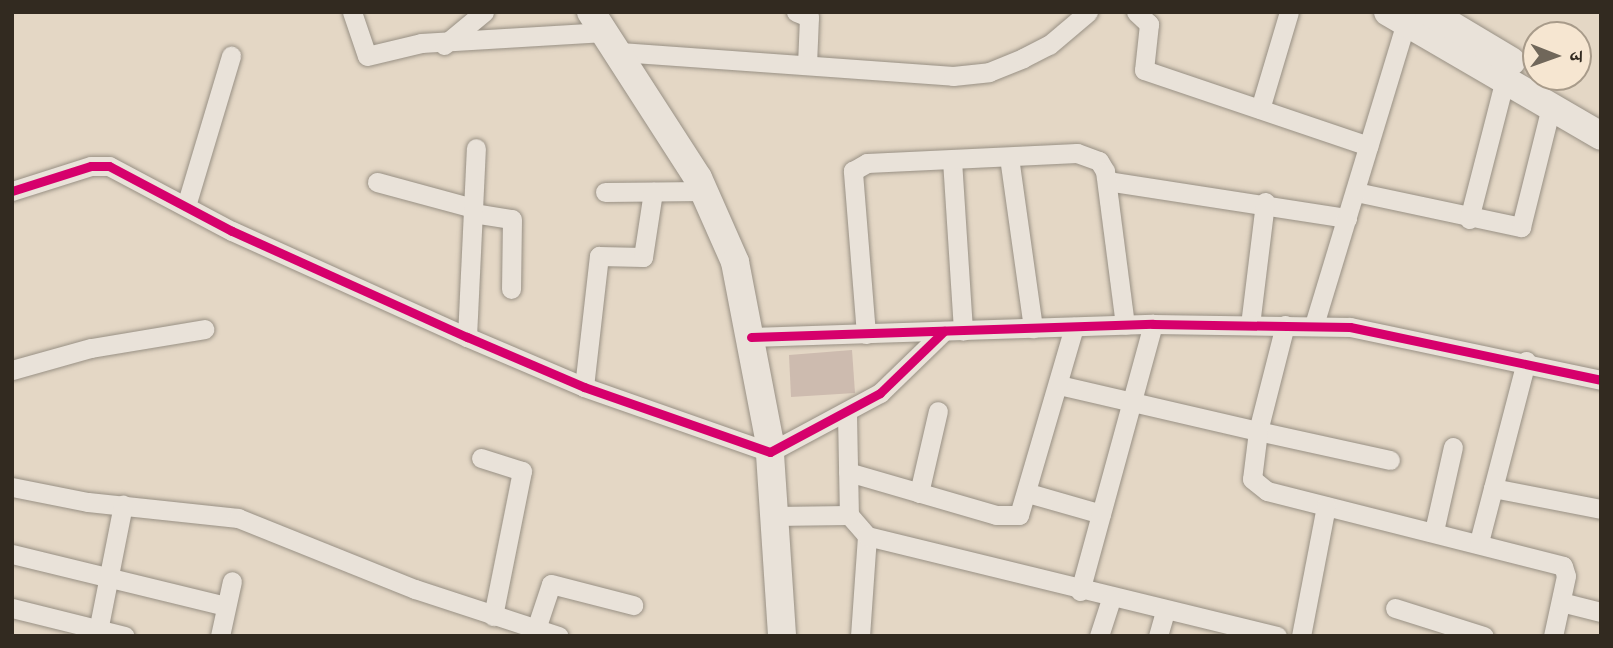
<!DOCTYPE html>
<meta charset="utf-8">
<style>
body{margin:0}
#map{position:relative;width:1613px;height:648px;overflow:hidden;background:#e4d7c5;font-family:"Libre Caslon Text","Noto Serif Devanagari",serif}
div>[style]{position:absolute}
.building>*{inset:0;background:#cdbbaf}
.roads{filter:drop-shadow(0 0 2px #989084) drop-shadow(0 0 2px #989084)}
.street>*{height:19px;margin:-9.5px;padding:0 9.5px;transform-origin:9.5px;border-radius:9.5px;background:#e9e2d9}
.secondary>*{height:28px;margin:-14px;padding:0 14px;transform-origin:14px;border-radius:14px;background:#e9e2d9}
.cycleway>*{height:9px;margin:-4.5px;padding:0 4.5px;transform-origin:4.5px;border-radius:4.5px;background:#d6006c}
span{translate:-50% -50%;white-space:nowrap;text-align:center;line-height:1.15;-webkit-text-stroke:5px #f6e6d1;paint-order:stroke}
.frame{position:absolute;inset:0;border:14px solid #322a20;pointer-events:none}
.north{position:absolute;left:1522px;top:21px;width:70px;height:70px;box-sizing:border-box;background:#f6e6d1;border:2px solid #a89b8a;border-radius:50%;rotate:91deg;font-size:19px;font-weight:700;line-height:28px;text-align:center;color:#322a20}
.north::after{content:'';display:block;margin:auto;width:24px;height:32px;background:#70675a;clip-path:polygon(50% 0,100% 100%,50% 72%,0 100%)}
</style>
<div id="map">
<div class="building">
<i style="clip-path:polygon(852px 350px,855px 393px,791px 397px,789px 355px)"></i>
</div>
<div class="roads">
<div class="street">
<i style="left:352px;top:12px;width:46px;rotate:71.2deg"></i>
<i style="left:367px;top:56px;width:56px;rotate:-13.5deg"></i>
<i style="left:421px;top:43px;width:184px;rotate:-3.4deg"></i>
<i style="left:796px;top:12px;width:14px;rotate:21deg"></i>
<i style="left:809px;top:17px;width:47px;rotate:92.4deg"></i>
<i style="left:1136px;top:12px;width:18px;rotate:43deg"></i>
<i style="left:1149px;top:24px;width:46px;rotate:96.2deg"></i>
<i style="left:1144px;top:70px;width:237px;rotate:18.7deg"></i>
<i style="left:444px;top:45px;width:52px;rotate:-39.5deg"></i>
<i style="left:620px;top:52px;width:334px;rotate:4.1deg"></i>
<i style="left:953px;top:76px;width:36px;rotate:-6deg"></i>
<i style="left:989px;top:72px;width:37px;rotate:-22deg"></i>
<i style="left:1023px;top:58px;width:29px;rotate:-27deg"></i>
<i style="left:1049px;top:45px;width:51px;rotate:-40.2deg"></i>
<i style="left:1260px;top:109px;width:101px;rotate:-73.4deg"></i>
<i style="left:1009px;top:157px;width:173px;rotate:82deg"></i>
<i style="left:952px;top:160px;width:171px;rotate:86.3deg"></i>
<i style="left:1107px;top:181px;width:243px;rotate:8.8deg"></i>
<i style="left:377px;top:182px;width:99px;rotate:15.2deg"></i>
<i style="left:12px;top:191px;width:83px;rotate:-17.6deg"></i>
<i style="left:91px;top:166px;width:18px"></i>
<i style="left:109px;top:166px;width:139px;rotate:27.9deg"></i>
<i style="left:232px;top:231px;width:258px;rotate:24.3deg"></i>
<i style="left:467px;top:337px;width:127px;rotate:23.1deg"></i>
<i style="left:584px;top:387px;width:197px;rotate:19.3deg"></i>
<i style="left:770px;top:452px;width:125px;rotate:-28.2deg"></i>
<i style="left:880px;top:393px;width:89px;rotate:-44.1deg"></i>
<i style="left:605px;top:192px;width:99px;rotate:-0.6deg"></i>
<i style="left:1356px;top:192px;width:169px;rotate:12deg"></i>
<i style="left:1521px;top:227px;width:124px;rotate:-76deg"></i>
<i style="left:186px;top:206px;width:157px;rotate:-73.3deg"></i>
<i style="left:473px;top:213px;width:39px;rotate:9deg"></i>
<i style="left:512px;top:219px;width:70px;rotate:90.8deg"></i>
<i style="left:1469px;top:219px;width:145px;rotate:-75.6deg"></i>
<i style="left:1250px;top:325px;width:124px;rotate:-83deg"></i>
<i style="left:1285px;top:325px;width:109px;rotate:104.3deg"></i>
<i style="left:1258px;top:431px;width:135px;rotate:12.4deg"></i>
<i style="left:1314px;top:325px;width:327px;rotate:-73.1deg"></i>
<i style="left:866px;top:334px;width:164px;rotate:-94.6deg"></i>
<i style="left:853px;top:171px;width:16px;rotate:-30deg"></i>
<i style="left:867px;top:163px;width:210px;rotate:-2.7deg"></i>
<i style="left:1077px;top:153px;width:23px;rotate:20deg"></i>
<i style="left:1099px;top:161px;width:12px;rotate:59deg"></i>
<i style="left:1105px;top:171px;width:155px;rotate:82.6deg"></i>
<i style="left:467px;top:337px;width:189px;rotate:-87.3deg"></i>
<i style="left:751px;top:337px;width:402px;rotate:-1.9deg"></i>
<i style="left:1153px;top:324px;width:197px;rotate:0.9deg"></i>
<i style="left:1350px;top:327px;width:257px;rotate:11.9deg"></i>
<i style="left:12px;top:370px;width:82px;rotate:-15.6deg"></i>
<i style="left:91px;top:348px;width:115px;rotate:-9.5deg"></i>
<i style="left:1059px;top:385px;width:204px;rotate:13deg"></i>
<i style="left:1258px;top:431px;width:48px;rotate:97.1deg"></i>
<i style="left:1252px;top:479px;width:19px;rotate:39deg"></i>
<i style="left:1267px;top:491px;width:305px;rotate:14.2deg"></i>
<i style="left:1563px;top:566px;width:10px;rotate:73deg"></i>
<i style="left:1566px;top:576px;width:61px;rotate:102.2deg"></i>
<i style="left:584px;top:387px;width:132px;rotate:-83.5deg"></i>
<i style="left:599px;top:256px;width:44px;rotate:1.3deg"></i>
<i style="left:643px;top:257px;width:66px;rotate:-81.3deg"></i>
<i style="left:847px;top:414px;width:101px;rotate:88.9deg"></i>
<i style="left:849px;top:515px;width:28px;rotate:49deg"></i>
<i style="left:867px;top:536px;width:100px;rotate:94deg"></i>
<i style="left:481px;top:458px;width:43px;rotate:17.6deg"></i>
<i style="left:522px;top:471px;width:148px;rotate:101.3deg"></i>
<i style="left:848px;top:472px;width:154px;rotate:16.2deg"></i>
<i style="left:996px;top:515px;width:23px"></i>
<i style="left:1019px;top:515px;width:196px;rotate:-73.7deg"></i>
<i style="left:12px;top:487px;width:77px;rotate:11.2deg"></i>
<i style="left:88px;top:502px;width:151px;rotate:6.1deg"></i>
<i style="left:238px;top:518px;width:191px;rotate:21.9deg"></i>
<i style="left:415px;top:589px;width:151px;rotate:18.1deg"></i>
<i style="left:1493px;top:488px;width:110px;rotate:11deg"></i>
<i style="left:919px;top:493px;width:84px;rotate:-77deg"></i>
<i style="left:1028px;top:493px;width:76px;rotate:16deg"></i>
<i style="left:774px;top:516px;width:75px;rotate:-0.8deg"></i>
<i style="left:1434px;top:531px;width:86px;rotate:-77.3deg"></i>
<i style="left:867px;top:536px;width:422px;rotate:13.7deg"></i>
<i style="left:1479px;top:542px;width:187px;rotate:-75.4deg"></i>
<i style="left:12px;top:554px;width:220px;rotate:13.7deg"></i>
<i style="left:1080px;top:591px;width:277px;rotate:-74.7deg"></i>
<i style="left:1561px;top:602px;width:41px;rotate:14deg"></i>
<i style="left:12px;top:608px;width:116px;rotate:13.9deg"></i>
<i style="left:1395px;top:608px;width:93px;rotate:17.5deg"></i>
<i style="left:536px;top:629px;width:47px;rotate:-71.6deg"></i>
<i style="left:551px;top:584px;width:85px;rotate:14.4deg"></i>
<i style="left:97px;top:636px;width:134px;rotate:-78.8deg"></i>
<i style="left:220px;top:636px;width:56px;rotate:-77.7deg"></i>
<i style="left:1099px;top:636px;width:39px;rotate:-72deg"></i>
<i style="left:1158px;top:636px;width:25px;rotate:-74deg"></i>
<i style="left:1301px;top:636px;width:132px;rotate:-79.1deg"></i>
</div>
<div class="secondary">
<i style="left:591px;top:12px;width:197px;rotate:57.2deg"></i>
<i style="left:698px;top:178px;width:92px;rotate:66.2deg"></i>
<i style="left:735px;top:262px;width:180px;rotate:79.1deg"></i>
<i style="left:769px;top:439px;width:197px;rotate:86.2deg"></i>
<i style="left:1388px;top:12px;width:246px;rotate:30.2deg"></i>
<i style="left:1429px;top:12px;width:96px;rotate:30.9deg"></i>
</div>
</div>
<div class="cycleway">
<i style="left:12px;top:191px;width:83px;rotate:-17.6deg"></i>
<i style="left:91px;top:166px;width:18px"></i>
<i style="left:109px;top:166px;width:139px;rotate:27.9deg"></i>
<i style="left:232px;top:231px;width:258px;rotate:24.3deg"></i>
<i style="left:467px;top:337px;width:127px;rotate:23.1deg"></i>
<i style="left:584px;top:387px;width:197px;rotate:19.3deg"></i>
<i style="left:770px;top:452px;width:125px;rotate:-28.2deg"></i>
<i style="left:880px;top:393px;width:89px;rotate:-44.1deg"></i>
<i style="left:751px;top:337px;width:402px;rotate:-1.9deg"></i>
<i style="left:1153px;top:324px;width:197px;rotate:0.9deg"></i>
<i style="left:1350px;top:327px;width:257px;rotate:11.9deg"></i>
</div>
<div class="frame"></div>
<div class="north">उ</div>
</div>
